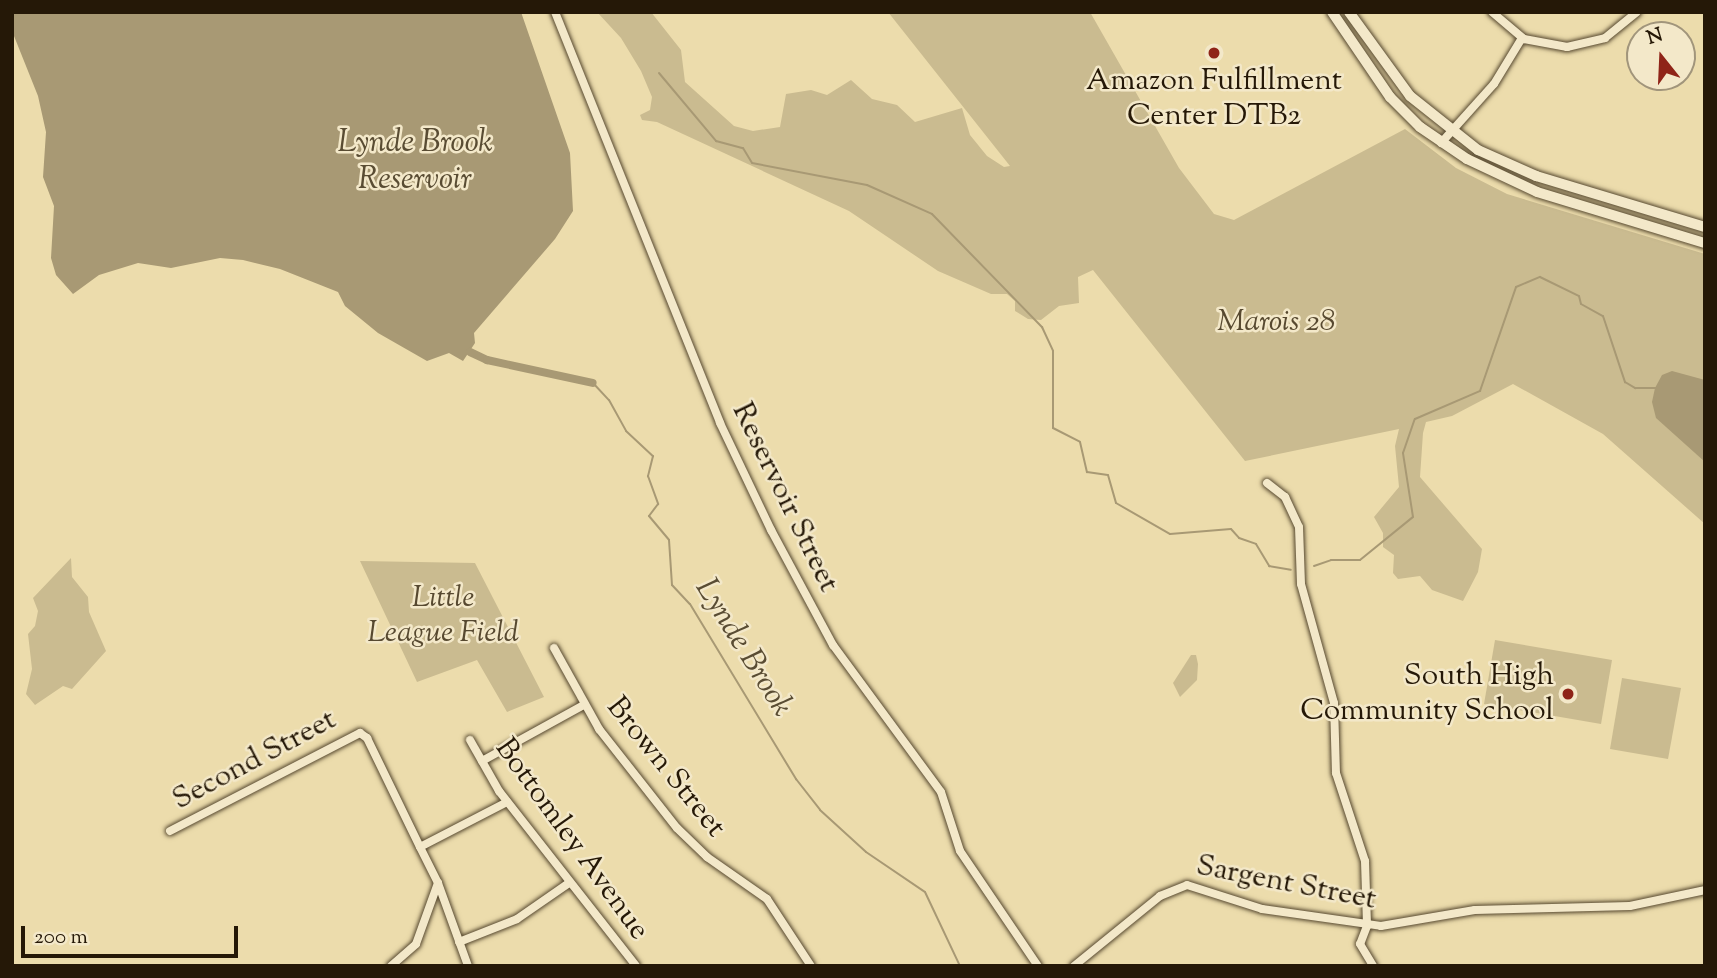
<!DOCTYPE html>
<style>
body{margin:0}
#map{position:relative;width:1717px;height:978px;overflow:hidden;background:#ecdcac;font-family:"Sorts Mill Goudy",serif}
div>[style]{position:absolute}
.green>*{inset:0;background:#cabb90}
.water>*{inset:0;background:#a89974}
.stream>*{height:2px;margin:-1px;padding:0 1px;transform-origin:1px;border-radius:1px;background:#a89974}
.canal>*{height:8px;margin:-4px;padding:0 4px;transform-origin:4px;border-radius:4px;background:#a89974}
.roads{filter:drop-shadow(0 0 2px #574930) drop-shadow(0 0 2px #574930)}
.minor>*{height:8px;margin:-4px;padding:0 4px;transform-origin:4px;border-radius:4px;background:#f3e8c9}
.secondary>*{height:10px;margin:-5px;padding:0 5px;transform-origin:5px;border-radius:5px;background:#f3e8c9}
.dots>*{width:19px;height:19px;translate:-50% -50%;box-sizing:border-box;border:4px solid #f3e8c9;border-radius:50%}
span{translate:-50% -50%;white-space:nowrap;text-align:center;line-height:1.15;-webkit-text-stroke:5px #f3e8c9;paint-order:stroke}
.poi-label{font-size:30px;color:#251807}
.right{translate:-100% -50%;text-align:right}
.park-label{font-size:30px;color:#574930;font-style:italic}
.street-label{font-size:30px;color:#251807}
.water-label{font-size:32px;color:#594c33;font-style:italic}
.frame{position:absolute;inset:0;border:14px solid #251807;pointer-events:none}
.north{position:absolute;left:1626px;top:21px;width:70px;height:70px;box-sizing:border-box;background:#f3e8c9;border:2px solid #a1957b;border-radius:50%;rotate:342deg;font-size:19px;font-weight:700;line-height:28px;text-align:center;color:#251807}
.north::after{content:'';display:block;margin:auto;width:24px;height:32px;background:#8f2418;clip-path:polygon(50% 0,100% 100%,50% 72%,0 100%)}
.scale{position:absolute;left:21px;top:926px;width:217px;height:32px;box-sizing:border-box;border:4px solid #251807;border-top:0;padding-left:9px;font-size:21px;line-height:24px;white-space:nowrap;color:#251807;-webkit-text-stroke:5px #f3e8c9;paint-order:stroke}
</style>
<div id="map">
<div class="green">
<i style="clip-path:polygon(597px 12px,651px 12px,681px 50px,685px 82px,734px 126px,753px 131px,780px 127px,786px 94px,811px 90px,827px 95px,851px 80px,872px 99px,897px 105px,915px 122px,962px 108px,970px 135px,987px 156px,1004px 167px,1010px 166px,888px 12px,1090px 12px,1179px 168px,1214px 214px,1234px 220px,1405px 129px,1456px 168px,1507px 194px,1705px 254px,1705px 524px,1603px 434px,1513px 384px,1452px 416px,1426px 422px,1423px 433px,1420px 477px,1482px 549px,1478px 572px,1463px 601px,1432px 590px,1420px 576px,1398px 579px,1393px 573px,1394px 555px,1383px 547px,1383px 533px,1374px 517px,1399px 487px,1395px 446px,1399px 429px,1245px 461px,1093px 270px,1078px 277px,1079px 303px,1059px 306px,1041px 320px,1028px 319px,1015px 311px,1015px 301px,1007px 294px,991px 294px,938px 271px,849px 211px,657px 122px,642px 120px,640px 115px,650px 110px,652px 97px,641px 71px,621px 38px)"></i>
<i style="clip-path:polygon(71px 558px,72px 577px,88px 597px,89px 612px,106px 651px,72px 689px,63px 686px,35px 705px,26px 694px,32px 669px,28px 634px,35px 626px,38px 611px,33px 598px)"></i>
<i style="clip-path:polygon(360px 561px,475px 563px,544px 697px,507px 712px,477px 660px,417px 682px)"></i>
<i style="clip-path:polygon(1495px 640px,1612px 660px,1601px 724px,1484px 704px)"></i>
<i style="clip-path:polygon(1191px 655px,1196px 655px,1198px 664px,1197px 680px,1180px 697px,1173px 683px)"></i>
<i style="clip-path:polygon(1622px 678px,1681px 688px,1668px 759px,1610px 749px)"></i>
</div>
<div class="water">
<i style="clip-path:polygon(12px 12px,521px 12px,570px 153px,573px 211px,555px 239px,474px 333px,475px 343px,463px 361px,449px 353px,427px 361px,378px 333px,345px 306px,338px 292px,280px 269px,243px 260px,220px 258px,171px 268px,138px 263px,99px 275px,73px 294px,56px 275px,51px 258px,54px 206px,43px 177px,46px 132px,38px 96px,12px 31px)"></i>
<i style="clip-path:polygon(1672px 371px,1705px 380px,1705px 462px,1656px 418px,1652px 402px,1655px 388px,1662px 375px)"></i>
</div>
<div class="stream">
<i style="left:659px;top:73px;width:89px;rotate:50deg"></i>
<i style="left:716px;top:141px;width:28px;rotate:15deg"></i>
<i style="left:743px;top:148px;width:17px;rotate:59deg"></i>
<i style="left:752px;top:163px;width:117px;rotate:10.8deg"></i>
<i style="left:867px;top:185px;width:71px;rotate:24deg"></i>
<i style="left:932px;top:214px;width:158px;rotate:45.8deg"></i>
<i style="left:1042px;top:327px;width:26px;rotate:65deg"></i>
<i style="left:1053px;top:351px;width:77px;rotate:90deg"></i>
<i style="left:1053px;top:428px;width:30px;rotate:27deg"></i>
<i style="left:1080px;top:442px;width:31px;rotate:77deg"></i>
<i style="left:1087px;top:472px;width:21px;rotate:8deg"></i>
<i style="left:1108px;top:475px;width:29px;rotate:74deg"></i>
<i style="left:1116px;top:503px;width:62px;rotate:29.9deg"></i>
<i style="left:1170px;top:534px;width:61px;rotate:-4.7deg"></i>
<i style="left:1231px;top:529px;width:12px;rotate:48deg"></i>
<i style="left:1239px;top:538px;width:18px;rotate:19deg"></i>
<i style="left:1256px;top:544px;width:26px;rotate:59deg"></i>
<i style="left:1269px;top:566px;width:22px;rotate:10deg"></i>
<i style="left:593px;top:383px;width:23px;rotate:47deg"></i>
<i style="left:609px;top:400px;width:35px;rotate:61deg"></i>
<i style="left:626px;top:431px;width:37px;rotate:43deg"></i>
<i style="left:653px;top:456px;width:21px;rotate:104deg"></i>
<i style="left:648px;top:476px;width:30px;rotate:70deg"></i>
<i style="left:658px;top:504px;width:15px;rotate:127deg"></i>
<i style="left:649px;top:516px;width:31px;rotate:50deg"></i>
<i style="left:669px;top:540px;width:45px;rotate:86.2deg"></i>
<i style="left:672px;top:585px;width:26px;rotate:47deg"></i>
<i style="left:690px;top:604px;width:205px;rotate:58.8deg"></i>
<i style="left:796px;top:779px;width:39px;rotate:52deg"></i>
<i style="left:820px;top:810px;width:62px;rotate:42.4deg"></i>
<i style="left:866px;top:852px;width:71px;rotate:34.1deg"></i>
<i style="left:925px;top:892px;width:82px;rotate:64.7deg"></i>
<i style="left:1314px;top:566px;width:18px;rotate:-19deg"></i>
<i style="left:1331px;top:560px;width:29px"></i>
<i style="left:1360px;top:560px;width:68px;rotate:-39.1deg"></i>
<i style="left:1413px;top:517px;width:65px;rotate:-98.9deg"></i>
<i style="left:1403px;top:453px;width:36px;rotate:-71deg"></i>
<i style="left:1415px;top:419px;width:71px;rotate:-23.3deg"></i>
<i style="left:1480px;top:391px;width:110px;rotate:-70.9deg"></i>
<i style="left:1516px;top:287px;width:26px;rotate:-23deg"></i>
<i style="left:1540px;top:277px;width:43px;rotate:26deg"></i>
<i style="left:1579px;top:296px;width:8px;rotate:76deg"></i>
<i style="left:1581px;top:304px;width:25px;rotate:29deg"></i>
<i style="left:1603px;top:316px;width:70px;rotate:71.6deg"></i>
<i style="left:1625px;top:382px;width:12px;rotate:31deg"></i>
<i style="left:1635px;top:388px;width:21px"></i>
</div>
<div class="canal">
<i style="left:470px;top:352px;width:19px;rotate:25deg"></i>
<i style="left:487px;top:360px;width:108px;rotate:12.2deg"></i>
</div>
<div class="roads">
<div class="minor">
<i style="left:555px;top:12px;width:443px;rotate:68.1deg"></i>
<i style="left:720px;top:423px;width:119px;rotate:64.5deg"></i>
<i style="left:771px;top:530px;width:131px;rotate:61.7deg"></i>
<i style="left:833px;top:645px;width:182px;rotate:53.7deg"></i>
<i style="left:941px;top:792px;width:62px;rotate:72.1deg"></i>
<i style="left:960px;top:851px;width:139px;rotate:55.9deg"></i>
<i style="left:1492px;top:12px;width:42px;rotate:40.2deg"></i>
<i style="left:1524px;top:39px;width:44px;rotate:10.5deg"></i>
<i style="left:1567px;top:47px;width:39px;rotate:-13deg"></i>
<i style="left:1605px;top:38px;width:41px;rotate:-39.1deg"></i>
<i style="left:1441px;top:143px;width:79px;rotate:-48.1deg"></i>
<i style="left:1494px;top:84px;width:54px;rotate:-58.7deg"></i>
<i style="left:1267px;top:483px;width:23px;rotate:38deg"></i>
<i style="left:1285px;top:497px;width:33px;rotate:65deg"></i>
<i style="left:1299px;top:527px;width:57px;rotate:88deg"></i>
<i style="left:1301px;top:584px;width:123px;rotate:74.5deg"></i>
<i style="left:1334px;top:703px;width:70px;rotate:88.4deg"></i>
<i style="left:1336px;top:773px;width:93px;rotate:71.8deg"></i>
<i style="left:1365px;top:861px;width:65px;rotate:88.2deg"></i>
<i style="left:1367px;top:926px;width:19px;rotate:111deg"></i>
<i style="left:1360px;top:944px;width:26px;rotate:59deg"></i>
<i style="left:554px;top:648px;width:93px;rotate:60.9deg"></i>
<i style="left:599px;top:729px;width:126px;rotate:51.8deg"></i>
<i style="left:677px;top:828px;width:42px;rotate:44deg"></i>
<i style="left:707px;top:857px;width:73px;rotate:35deg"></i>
<i style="left:767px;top:899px;width:80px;rotate:56.7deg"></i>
<i style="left:470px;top:740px;width:59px;rotate:60.4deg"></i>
<i style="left:499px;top:791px;width:222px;rotate:51.9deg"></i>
<i style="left:482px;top:761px;width:116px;rotate:-28.8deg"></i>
<i style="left:170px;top:831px;width:214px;rotate:-27.3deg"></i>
<i style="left:360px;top:733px;width:9px;rotate:36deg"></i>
<i style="left:367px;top:738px;width:121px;rotate:64.1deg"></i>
<i style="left:438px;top:883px;width:88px;rotate:70.1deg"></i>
<i style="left:459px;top:942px;width:62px;rotate:-21.6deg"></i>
<i style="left:517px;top:919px;width:63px;rotate:-34.7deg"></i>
<i style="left:391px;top:966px;width:33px;rotate:-41deg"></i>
<i style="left:416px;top:944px;width:65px;rotate:-70.2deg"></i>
<i style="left:438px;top:883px;width:40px;rotate:-116.6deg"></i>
<i style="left:420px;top:847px;width:98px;rotate:-27.3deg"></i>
<i style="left:1074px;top:966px;width:111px;rotate:-39.1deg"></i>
<i style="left:1160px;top:896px;width:29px;rotate:-22deg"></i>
<i style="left:1187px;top:885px;width:79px;rotate:17.7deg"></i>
<i style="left:1262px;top:909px;width:120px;rotate:8.1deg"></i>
<i style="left:1381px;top:926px;width:95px;rotate:-9.7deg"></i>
<i style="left:1475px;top:910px;width:155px;rotate:-1.5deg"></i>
<i style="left:1630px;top:906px;width:77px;rotate:-12deg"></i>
</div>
<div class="secondary">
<i style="left:1332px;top:12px;width:103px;rotate:55.7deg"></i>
<i style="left:1390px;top:97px;width:42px;rotate:45deg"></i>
<i style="left:1420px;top:127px;width:57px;rotate:34.2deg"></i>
<i style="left:1467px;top:159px;width:77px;rotate:25.2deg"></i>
<i style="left:1537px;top:192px;width:176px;rotate:16.9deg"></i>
<i style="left:1349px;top:12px;width:104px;rotate:54deg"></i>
<i style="left:1410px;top:96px;width:87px;rotate:38.5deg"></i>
<i style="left:1478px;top:150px;width:64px;rotate:24.1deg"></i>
<i style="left:1536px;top:176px;width:177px;rotate:16.8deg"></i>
</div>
</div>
<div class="dots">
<i style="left:1214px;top:53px;background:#8f2418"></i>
<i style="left:1568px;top:694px;background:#8f2418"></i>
</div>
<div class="poi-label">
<span style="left:1214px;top:99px">Amazon Fulfillment<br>Center DTB2</span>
<span class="right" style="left:1554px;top:694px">South High<br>Community School</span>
</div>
<div class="park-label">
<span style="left:1276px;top:323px">Marois 28</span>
<span style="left:443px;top:616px">Little<br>League Field</span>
</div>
<div class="street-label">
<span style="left:784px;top:498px;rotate:64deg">Reservoir Street</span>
<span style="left:255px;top:761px;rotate:-28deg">Second Street</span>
<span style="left:665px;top:768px;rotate:51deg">Brown Street</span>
<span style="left:571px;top:840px;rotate:54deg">Bottomley Avenue</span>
<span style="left:1286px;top:884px;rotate:11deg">Sargent Street</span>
</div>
<div class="water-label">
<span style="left:415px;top:162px">Lynde Brook<br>Reservoir</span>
<span style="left:743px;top:648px;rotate:58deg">Lynde Brook</span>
</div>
<div class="frame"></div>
<div class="north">N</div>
<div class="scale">200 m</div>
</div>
